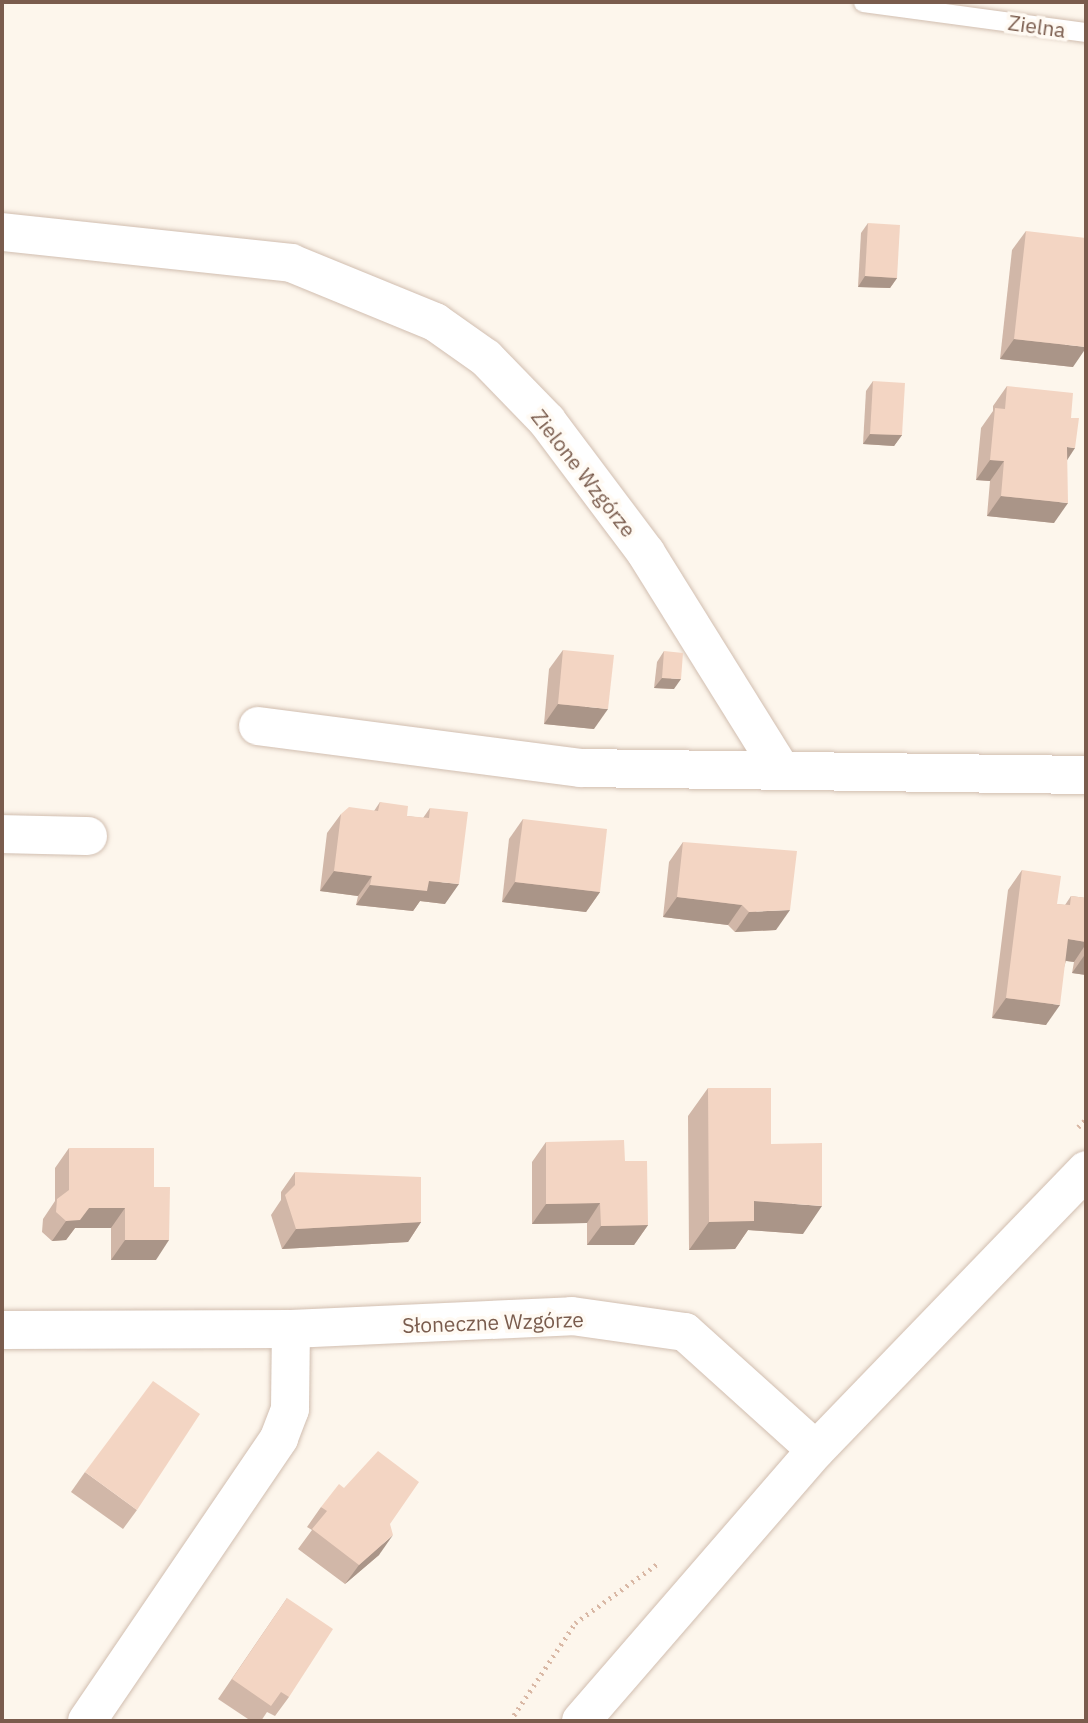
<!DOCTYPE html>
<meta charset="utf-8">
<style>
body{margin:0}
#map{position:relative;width:1088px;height:1723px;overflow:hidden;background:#fdf6ec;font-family:"IBM Plex Sans",sans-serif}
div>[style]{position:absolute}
.path>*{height:4.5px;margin-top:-2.25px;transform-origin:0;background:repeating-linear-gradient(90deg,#d9b8a5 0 2px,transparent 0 7px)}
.roads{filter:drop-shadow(0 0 2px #d1beb0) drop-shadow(0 0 2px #d1beb0)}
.service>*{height:19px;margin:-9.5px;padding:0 9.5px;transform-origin:9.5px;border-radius:9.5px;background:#fff}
.minor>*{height:38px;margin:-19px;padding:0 19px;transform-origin:19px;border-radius:19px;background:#fff}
.tertiary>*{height:38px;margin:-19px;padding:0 19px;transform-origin:19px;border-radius:19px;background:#fff}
.wall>*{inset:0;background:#d1b7a8}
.shaded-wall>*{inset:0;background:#aa9588}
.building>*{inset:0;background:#f3d5c3}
span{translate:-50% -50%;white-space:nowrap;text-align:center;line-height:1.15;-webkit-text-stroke:7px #fffaf3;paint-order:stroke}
.street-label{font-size:21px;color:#7a5c4d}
.frame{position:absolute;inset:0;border:4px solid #7a5c4d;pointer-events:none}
</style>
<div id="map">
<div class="path">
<i style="left:1078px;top:1127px;width:11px;rotate:-45deg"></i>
<i style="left:510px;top:1721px;width:118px;rotate:-56.4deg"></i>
<i style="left:575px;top:1623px;width:101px;rotate:-35.7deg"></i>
</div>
<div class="roads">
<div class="service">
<i style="left:863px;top:2px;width:225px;rotate:7.7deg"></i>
</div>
<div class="minor">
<i style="left:2px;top:232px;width:291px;rotate:6.1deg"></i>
<i style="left:291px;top:263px;width:156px;rotate:22.3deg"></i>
<i style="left:435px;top:322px;width:62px;rotate:35.2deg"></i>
<i style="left:486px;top:358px;width:88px;rotate:45.9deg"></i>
<i style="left:547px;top:421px;width:165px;rotate:53.1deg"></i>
<i style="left:646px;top:553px;width:253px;rotate:58.1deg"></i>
<i style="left:258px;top:726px;width:325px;rotate:7.4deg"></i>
<i style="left:580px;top:768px;width:506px;rotate:0.79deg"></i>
<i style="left:2px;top:834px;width:86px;rotate:1.3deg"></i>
<i style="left:2px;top:1330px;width:289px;rotate:-0.2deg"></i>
<i style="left:291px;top:1329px;width:281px;rotate:-2.6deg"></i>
<i style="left:572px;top:1316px;width:114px;rotate:8.1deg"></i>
<i style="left:685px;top:1332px;width:176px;rotate:42deg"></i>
<i style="left:87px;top:1721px;width:342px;rotate:-55.8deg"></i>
<i style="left:279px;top:1438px;width:31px;rotate:-69deg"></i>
<i style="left:290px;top:1409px;width:80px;rotate:-89.3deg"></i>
</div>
<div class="tertiary">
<i style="left:581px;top:1721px;width:359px;rotate:-49.1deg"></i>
<i style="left:816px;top:1450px;width:389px;rotate:-46deg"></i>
</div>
</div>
<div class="wall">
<i style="clip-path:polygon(868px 223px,897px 278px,890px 288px,858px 287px,861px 233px)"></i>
<i style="clip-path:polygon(1026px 231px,1073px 367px,1000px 359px,1012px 250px)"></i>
<i style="clip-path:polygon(873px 381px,902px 435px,894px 446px,863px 444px,866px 391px)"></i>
<i style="clip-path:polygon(1007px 386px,1067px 460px,1054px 523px,987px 516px,990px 481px,976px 480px,981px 428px,993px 411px,993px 406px)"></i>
<i style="clip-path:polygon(563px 650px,594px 729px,544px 724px,549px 669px)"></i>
<i style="clip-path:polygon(664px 651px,674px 689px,654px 688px,657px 662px)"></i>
<i style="clip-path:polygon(380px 802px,407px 816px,423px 818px,430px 808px,445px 904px,420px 901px,413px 911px,356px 905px,358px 896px,320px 891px,327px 833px,341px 814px,374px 811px)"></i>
<i style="clip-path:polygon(523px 819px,600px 892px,586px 912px,502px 902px,509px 839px)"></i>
<i style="clip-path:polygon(683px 842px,776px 930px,735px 932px,728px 925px,663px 917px,669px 862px)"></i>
<i style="clip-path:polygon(1022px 870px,1057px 904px,1065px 905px,1071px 896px,1086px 898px,1086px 975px,1072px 973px,1074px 962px,1066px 961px,1046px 1025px,992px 1018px,1008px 890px)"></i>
<i style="clip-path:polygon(708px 1088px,771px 1144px,803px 1234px,748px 1230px,735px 1249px,689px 1250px,688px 1116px)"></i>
<i style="clip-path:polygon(546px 1142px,625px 1161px,648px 1225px,634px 1245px,587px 1245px,587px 1223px,532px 1224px,532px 1162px)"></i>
<i style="clip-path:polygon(69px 1148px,154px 1187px,156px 1260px,111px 1260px,111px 1228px,75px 1228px,66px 1240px,52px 1241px,42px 1232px,43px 1219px,55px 1201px,55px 1168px)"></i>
<i style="clip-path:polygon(295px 1172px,421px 1222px,408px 1242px,282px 1249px,271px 1215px,281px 1200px,281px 1192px)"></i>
<i style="clip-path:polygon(85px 1472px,137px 1510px,123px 1529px,71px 1492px)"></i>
<i style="clip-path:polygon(321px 1507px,390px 1524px,379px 1555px,345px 1584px,298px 1549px,312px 1530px,307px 1527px)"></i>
<i style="clip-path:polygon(287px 1598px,289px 1697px,275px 1716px,267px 1712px,261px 1721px,251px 1721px,218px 1699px)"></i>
</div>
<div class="shaded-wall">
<i style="clip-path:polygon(865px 276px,897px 278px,890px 288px,858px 287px)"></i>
<i style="clip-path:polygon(1014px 339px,1086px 347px,1086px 348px,1073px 367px,1000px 359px)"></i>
<i style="clip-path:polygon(870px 434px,902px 435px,894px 446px,863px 444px)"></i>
<i style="clip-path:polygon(1067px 447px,1075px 448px,1062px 468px)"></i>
<i style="clip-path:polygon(990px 460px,1004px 461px,990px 481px,976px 480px)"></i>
<i style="clip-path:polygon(1001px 496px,1068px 503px,1054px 523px,987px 516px)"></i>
<i style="clip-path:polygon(662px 678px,681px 679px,674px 689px,654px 688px)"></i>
<i style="clip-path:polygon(558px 704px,608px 709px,594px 729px,544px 724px)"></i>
<i style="clip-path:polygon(334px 871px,372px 876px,358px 896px,320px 891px)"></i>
<i style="clip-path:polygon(429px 881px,459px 884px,445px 904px,420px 901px,413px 911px,356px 905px,370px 885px)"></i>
<i style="clip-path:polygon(515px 882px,600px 892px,586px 912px,502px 902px)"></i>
<i style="clip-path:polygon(677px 897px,742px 905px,728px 925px,663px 917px)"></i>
<i style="clip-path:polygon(790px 910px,776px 930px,735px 932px,749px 912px)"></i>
<i style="clip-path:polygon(1068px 939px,1086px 942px,1086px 944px,1074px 962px,1054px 959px)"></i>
<i style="clip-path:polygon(1086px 953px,1086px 975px,1072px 973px)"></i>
<i style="clip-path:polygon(1006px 998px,1060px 1005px,1046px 1025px,992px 1018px)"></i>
<i style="clip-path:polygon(754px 1201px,822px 1206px,803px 1234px,748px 1230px,735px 1249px,689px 1250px,709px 1222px)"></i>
<i style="clip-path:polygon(600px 1203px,587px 1223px,532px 1224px,546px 1204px)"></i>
<i style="clip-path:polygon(89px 1208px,125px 1208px,111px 1228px,75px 1228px,66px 1240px,52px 1241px,66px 1221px)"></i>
<i style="clip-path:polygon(421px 1222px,408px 1242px,282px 1249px,296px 1229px)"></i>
<i style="clip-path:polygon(648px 1225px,634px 1245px,587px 1245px,601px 1226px)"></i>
<i style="clip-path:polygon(125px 1240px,169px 1240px,156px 1260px,111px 1260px)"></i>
<i style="clip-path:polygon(393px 1535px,379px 1555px,345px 1584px,359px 1565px)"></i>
</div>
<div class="building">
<i style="clip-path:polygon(868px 223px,900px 225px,897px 278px,865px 276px)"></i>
<i style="clip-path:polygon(1026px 231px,1086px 238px,1086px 347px,1014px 339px)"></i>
<i style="clip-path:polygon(873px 381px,905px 383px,902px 435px,870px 434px)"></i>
<i style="clip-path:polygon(1007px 386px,1073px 393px,1071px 418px,1079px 418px,1075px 448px,1067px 447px,1068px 503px,1001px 496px,1004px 461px,990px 460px,995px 408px,1005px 409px)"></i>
<i style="clip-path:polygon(563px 650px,614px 655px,608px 709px,558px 704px)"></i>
<i style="clip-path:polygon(664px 651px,683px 653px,681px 679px,662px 678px)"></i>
<i style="clip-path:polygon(380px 802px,408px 806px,407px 816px,429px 818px,430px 808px,468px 812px,459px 884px,429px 881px,427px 891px,370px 885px,372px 876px,334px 871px,341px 814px,349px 807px,378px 811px)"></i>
<i style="clip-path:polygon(523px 819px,607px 829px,600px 892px,515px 882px)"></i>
<i style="clip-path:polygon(683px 842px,797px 851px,790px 910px,749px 912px,742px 905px,677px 897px)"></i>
<i style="clip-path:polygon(1022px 870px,1061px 876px,1057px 904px,1070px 905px,1071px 896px,1086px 898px,1086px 942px,1068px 939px,1060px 1005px,1006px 998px)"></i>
<i style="clip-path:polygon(708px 1088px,771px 1088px,771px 1144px,822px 1143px,822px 1206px,754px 1201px,754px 1221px,709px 1222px)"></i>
<i style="clip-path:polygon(624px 1140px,625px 1161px,647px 1161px,648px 1225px,601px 1226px,600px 1203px,546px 1204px,546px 1142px)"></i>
<i style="clip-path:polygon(69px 1148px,154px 1148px,154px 1187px,170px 1187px,169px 1240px,125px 1240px,125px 1208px,89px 1208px,80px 1220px,66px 1221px,56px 1212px,57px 1199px,69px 1190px)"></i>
<i style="clip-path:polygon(295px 1172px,421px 1177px,421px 1222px,296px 1229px,285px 1195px,295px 1185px)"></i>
<i style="clip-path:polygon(153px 1381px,200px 1414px,137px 1510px,85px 1472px)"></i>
<i style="clip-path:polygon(378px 1451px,419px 1482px,390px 1524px,393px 1535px,359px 1565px,312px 1529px,327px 1511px,321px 1507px,339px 1484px,344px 1488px)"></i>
<i style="clip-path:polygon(287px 1598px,333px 1629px,289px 1697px,281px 1692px,271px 1706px,232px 1679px)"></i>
</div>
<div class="street-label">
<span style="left:1037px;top:26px;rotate:8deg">Zielna</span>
<span style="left:584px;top:473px;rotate:52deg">Zielone Wzgórze</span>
<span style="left:493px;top:1322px;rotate:-2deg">Słoneczne Wzgórze</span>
</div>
<div class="frame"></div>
</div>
